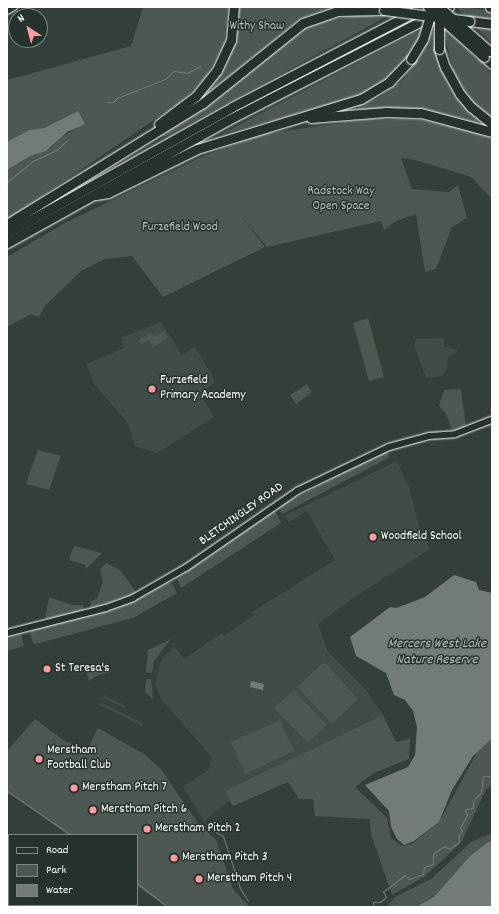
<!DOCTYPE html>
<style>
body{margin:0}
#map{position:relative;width:499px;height:914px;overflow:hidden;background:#333f3a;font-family:Dekko,sans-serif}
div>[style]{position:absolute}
.built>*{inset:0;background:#404c47}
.green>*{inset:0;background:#4d5853}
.water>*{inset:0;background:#737b78}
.stream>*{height:1px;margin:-0.5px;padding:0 0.5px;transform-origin:0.5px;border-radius:0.5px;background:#737b78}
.roads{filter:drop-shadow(0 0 1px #fff) drop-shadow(0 0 1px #fff)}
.minor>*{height:6px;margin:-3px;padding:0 3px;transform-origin:3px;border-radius:3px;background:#26332d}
.highway>*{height:9px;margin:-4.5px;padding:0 4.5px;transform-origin:4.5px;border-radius:4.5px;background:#26332d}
.bridges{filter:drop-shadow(0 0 1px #fff) drop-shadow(0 0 1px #fff)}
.highway-bridge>*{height:9px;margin:-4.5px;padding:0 4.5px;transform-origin:4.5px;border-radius:4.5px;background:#26332d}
.dots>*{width:11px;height:11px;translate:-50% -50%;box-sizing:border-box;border:2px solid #26332d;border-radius:50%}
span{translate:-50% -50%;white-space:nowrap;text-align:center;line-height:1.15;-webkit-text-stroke:3px #26332d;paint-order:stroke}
.park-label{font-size:13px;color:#b8bcba}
.poi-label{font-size:13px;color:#fff}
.left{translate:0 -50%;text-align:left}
.street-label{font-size:13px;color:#fff}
.water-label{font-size:14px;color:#b9bdbc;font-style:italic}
.frame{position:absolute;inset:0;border:8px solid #fff;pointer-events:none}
.legend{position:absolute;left:8px;top:834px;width:130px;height:72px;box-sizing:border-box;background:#26332d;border:1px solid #7d8581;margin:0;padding:5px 7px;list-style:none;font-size:12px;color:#fff}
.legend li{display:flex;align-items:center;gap:8px;height:20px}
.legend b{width:20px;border:1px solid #7d8581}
.north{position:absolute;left:8px;top:8px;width:40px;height:40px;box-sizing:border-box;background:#26332d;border:1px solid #7d8581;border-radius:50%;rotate:324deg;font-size:11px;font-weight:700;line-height:16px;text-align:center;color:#fff}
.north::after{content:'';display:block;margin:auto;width:14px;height:18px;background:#ff9aa2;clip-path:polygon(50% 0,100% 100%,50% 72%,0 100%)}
</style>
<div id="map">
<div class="built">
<i style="clip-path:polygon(161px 322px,182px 355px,195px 347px,216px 382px,200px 393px,214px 417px,157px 453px,135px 446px,127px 422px,94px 384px,86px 364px,124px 348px,121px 338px)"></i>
<i style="clip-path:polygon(444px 338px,444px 346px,458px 351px,448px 357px,447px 369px,442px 376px,426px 378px,414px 345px,416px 339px)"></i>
<i style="clip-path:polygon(397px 461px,409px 488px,419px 525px,430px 549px,356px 596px,318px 624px,328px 652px,367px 691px,383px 715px,226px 791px,230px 800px,204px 821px,183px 787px,208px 770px,211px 761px,210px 755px,161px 699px,155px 683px,161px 661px,174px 646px,184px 659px,222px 633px,224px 636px,254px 615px,252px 612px,335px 560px,307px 511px,289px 522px,284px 516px)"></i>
<i style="clip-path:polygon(104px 695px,126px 706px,124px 708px,103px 698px)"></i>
<i style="clip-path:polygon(101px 702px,143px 723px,144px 723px,142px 726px,99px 705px)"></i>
</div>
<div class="green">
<i style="clip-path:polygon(143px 7px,228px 7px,224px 43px,206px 77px,182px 101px,7px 220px,7px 170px,30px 156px,51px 148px,59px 138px,72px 131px,81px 118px,78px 111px,44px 128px,29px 130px,7px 142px,7px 80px,131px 46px)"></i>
<i style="clip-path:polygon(238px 7px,332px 7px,298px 20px,197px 102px,227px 64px,236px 36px)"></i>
<i style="clip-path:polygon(460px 7px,492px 11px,492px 20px,465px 17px,458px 9px)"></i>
<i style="clip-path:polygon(361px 14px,384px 18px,167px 136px,159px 137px,216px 100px,301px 30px,322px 22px)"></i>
<i style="clip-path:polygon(443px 27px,492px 74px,492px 119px,472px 102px,453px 71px)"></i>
<i style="clip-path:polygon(481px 27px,492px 29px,492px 43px,476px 28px)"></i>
<i style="clip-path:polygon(424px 28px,419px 41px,402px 64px,387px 80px,368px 92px,349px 100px,221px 134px)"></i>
<i style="clip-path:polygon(434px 32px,438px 62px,448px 84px,456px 97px,478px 118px,478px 123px,452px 116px,404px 109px,358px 109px,358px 106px,378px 98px,403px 80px,420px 57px,430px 33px)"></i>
<i style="clip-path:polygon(369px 119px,423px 120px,462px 128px,492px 139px,492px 199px,471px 177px,416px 160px,401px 158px,412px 189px,449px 192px,458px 185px,467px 218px,452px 227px,436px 269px,425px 272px,416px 214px,396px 221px,384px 230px,381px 221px,267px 247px,241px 216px,265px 247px,163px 297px,132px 256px,105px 259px,81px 271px,45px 306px,39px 317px,31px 314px,7px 327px,7px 257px,63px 224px,201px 157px,263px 134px)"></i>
<i style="clip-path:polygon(368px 318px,384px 377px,369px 381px,353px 323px)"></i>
<i style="clip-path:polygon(164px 331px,168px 338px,153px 347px,149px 340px,141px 345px,138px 340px,151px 332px,154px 337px)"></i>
<i style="clip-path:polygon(307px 384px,312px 392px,296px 404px,290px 395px)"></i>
<i style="clip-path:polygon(461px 389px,466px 427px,452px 430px,446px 414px,439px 406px,444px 390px)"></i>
<i style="clip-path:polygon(38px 450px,61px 456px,49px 490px,26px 484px)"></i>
<i style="clip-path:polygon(387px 451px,390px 457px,282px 514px,277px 507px)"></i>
<i style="clip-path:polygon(275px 510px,281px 523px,181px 588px,177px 578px)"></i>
<i style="clip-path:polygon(74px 546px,102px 553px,86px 569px,85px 565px,69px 560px)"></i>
<i style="clip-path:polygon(106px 563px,120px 570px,137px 593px,91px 609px,90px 602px,97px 598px,103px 582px,100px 569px)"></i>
<i style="clip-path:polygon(167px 583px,172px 583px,177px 593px,133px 618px,35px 644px,33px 643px,30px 633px,32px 629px,123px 605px)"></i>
<i style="clip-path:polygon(49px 597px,72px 605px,83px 605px,84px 611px,45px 619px)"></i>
<i style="clip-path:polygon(21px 634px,24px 646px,7px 651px,7px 637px)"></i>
<i style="clip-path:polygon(171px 639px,154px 661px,152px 673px,146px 672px,148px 650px)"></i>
<i style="clip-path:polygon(324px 662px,358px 699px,332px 724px,297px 687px)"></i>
<i style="clip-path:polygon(108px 663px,111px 672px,98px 675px,89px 681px,86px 669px)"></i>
<i style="clip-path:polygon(146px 679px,151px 679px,153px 699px,145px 692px)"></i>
<i style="clip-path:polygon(294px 690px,327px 725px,308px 743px,274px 708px)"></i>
<i style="clip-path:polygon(383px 715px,396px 742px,410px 739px,409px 759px,374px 773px,355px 787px,387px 818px,391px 838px,402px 846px,412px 844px,439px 822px,480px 747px,492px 738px,492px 786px,486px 789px,461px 843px,424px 877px,392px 895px,371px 834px,370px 819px,315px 816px,313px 799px,299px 799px,288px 782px,233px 806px,225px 791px)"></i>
<i style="clip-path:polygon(35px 719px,63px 740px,87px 750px,98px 728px,144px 754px,161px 769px,198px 823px,216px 840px,233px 889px,248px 905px,245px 907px,167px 907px,137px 886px,137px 835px,68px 835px,7px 791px,7px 751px)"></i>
<i style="clip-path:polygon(280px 720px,294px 751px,245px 774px,231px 742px)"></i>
<i style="clip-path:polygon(492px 833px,492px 842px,488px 842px,470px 856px,434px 897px,416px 907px,387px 907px,395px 897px,431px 879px,471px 842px)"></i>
</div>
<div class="water">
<i style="clip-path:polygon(78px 111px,85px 124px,67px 132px,46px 151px,30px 156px,7px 170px,7px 142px,29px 130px,44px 128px)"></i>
<i style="clip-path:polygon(454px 575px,476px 582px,479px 590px,492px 593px,492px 738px,473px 756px,452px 790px,439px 822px,414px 841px,404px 845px,397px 839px,391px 827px,389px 811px,365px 785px,408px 767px,415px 755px,417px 727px,413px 711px,405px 700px,394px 695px,386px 673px,356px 656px,350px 637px,390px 607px,396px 608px,425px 597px)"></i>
<i style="clip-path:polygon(251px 681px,264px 684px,263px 690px,250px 687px)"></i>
<i style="clip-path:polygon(488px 842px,492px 842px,492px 907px,416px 907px,434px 897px,470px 856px)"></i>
</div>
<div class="stream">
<i style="left:107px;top:102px;width:6px"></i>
<i style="left:113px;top:102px;width:6px;rotate:-45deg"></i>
<i style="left:117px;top:98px;width:52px;rotate:-21.6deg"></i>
<i style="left:165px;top:79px;width:12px;rotate:-42deg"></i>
<i style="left:174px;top:71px;width:13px;rotate:9deg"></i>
<i style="left:187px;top:73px;width:15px;rotate:-28deg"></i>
<i style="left:7px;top:182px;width:33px;rotate:-39deg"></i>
<i style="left:33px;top:161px;width:26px;rotate:-25deg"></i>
<i style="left:57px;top:150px;width:13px;rotate:-45deg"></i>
<i style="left:7px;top:791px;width:78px;rotate:34.5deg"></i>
<i style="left:216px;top:832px;width:8px;rotate:30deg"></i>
<i style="left:223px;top:836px;width:55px;rotate:71.9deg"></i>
<i style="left:240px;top:888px;width:15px;rotate:58deg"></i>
<i style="left:137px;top:883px;width:39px;rotate:38deg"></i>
<i style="left:374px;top:907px;width:5px;rotate:-101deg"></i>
<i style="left:373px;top:902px;width:7px"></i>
<i style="left:380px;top:902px;width:8px;rotate:-40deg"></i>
<i style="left:386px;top:897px;width:6px;rotate:-121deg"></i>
<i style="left:383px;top:892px;width:28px;rotate:-38deg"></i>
<i style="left:405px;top:875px;width:6px;rotate:45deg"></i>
<i style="left:409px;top:879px;width:15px;rotate:-20deg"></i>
<i style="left:423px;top:874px;width:7px;rotate:-82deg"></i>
<i style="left:424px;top:867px;width:9px;rotate:-18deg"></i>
<i style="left:433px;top:864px;width:10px;rotate:-90deg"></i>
<i style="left:433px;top:854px;width:14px;rotate:-36deg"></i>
<i style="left:444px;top:846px;width:6px;rotate:31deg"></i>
<i style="left:449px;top:849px;width:12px;rotate:-35deg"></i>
<i style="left:459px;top:842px;width:6px;rotate:-99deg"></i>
<i style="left:458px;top:836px;width:6px;rotate:-51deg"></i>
<i style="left:462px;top:831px;width:4px;rotate:-124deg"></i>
<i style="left:460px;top:828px;width:15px;rotate:-62deg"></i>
<i style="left:467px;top:815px;width:6px;rotate:-108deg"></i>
<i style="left:465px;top:809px;width:8px;rotate:-7deg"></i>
<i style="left:473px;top:808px;width:7px;rotate:-90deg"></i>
<i style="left:473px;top:801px;width:12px;rotate:-48deg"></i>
<i style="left:481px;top:792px;width:16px;rotate:-83deg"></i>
<i style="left:483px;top:776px;width:8px"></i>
<i style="left:491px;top:776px;width:3px;rotate:-72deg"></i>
</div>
<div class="roads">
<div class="minor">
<i style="left:7px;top:11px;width:8px;rotate:-30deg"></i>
<i style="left:7px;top:633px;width:102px;rotate:-14.2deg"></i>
<i style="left:106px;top:608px;width:29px;rotate:-20deg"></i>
<i style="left:133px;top:598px;width:62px;rotate:-29.9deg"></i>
<i style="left:187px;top:567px;width:134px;rotate:-34.6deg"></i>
<i style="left:297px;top:491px;width:102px;rotate:-25.6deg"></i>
<i style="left:389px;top:447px;width:41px;rotate:-15.4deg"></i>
<i style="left:429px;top:436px;width:26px;rotate:-4deg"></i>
<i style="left:455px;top:434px;width:40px;rotate:-21deg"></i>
</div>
<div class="highway">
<i style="left:490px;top:7px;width:2px"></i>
<i style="left:469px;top:21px;width:23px;rotate:7deg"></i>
<i style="left:439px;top:49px;width:19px;rotate:72deg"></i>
<i style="left:445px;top:67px;width:31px;rotate:61deg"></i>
<i style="left:460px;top:94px;width:17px;rotate:50deg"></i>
<i style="left:471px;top:107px;width:27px;rotate:39deg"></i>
<i style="left:484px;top:57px;width:11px;rotate:41deg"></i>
<i style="left:311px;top:118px;width:75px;rotate:-4.6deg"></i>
<i style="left:386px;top:112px;width:35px;rotate:2deg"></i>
<i style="left:421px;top:113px;width:73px;rotate:15deg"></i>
<i style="left:159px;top:124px;width:46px;rotate:-37.1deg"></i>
<i style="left:196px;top:96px;width:33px;rotate:-51deg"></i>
<i style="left:217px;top:70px;width:33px;rotate:-65deg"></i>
<i style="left:231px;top:40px;width:33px;rotate:-85deg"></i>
<i style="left:96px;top:195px;width:12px;rotate:-9deg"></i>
<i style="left:108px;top:193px;width:99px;rotate:-26.3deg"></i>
<i style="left:197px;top:149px;width:171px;rotate:-17deg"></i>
<i style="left:361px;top:99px;width:33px;rotate:-31deg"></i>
<i style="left:389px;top:82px;width:32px;rotate:-46deg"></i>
<i style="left:7px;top:224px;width:230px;rotate:-31.7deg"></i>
<i style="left:203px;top:103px;width:128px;rotate:-38.7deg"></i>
<i style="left:303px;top:23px;width:36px;rotate:-19deg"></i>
<i style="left:337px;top:11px;width:47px;rotate:-1.2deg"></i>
<i style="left:7px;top:233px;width:258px;rotate:-29.2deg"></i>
<i style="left:232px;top:107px;width:216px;rotate:-27.5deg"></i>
<i style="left:7px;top:243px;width:253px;rotate:-29.1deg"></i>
<i style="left:228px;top:120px;width:248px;rotate:-27.1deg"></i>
</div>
</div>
<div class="bridges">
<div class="highway-bridge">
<i style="left:428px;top:7px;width:75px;rotate:41.8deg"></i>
<i style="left:439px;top:7px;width:67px;rotate:41.3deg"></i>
<i style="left:384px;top:10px;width:86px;rotate:7.4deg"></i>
<i style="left:439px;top:13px;width:36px;rotate:90deg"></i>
<i style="left:411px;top:59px;width:23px;rotate:-59deg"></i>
<i style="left:423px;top:39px;width:28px;rotate:-73deg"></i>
</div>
</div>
<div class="dots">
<i style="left:152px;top:389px;background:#ff9aa2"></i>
<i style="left:373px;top:537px;background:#ff9aa2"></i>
<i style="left:47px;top:669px;background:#ff9aa2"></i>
<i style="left:39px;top:759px;background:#ff9aa2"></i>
<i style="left:74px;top:788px;background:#ff9aa2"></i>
<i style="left:93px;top:810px;background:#ff9aa2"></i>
<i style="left:147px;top:829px;background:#ff9aa2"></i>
<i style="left:174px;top:858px;background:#ff9aa2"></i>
<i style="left:199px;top:879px;background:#ff9aa2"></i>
</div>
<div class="park-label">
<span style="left:257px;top:27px">Withy Shaw</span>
<span style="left:341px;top:200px">Radstock Way<br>Open Space</span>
<span style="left:180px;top:228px">Furzefield Wood</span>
</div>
<div class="poi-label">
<span class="left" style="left:160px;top:389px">Furzefield<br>Primary Academy</span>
<span class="left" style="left:381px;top:537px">Woodfield School</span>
<span class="left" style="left:55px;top:669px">St Teresa's</span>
<span class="left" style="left:47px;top:759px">Merstham<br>Football Club</span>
<span class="left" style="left:82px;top:788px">Merstham Pitch 7</span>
<span class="left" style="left:101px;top:810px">Merstham Pitch 6</span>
<span class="left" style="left:155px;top:829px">Merstham Pitch 2</span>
<span class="left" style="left:182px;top:858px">Merstham Pitch 3</span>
<span class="left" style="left:207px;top:879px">Merstham Pitch 4</span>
</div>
<div class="street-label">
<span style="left:242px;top:515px;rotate:-35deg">BLETCHINGLEY ROAD</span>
</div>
<div class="water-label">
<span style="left:437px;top:652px">Mercers West Lake<br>Nature Reserve</span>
</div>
<div class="frame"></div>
<ul class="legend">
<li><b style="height:5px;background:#26332d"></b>Road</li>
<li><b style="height:11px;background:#4d5853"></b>Park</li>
<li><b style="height:11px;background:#737b78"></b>Water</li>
</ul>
<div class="north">N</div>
</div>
